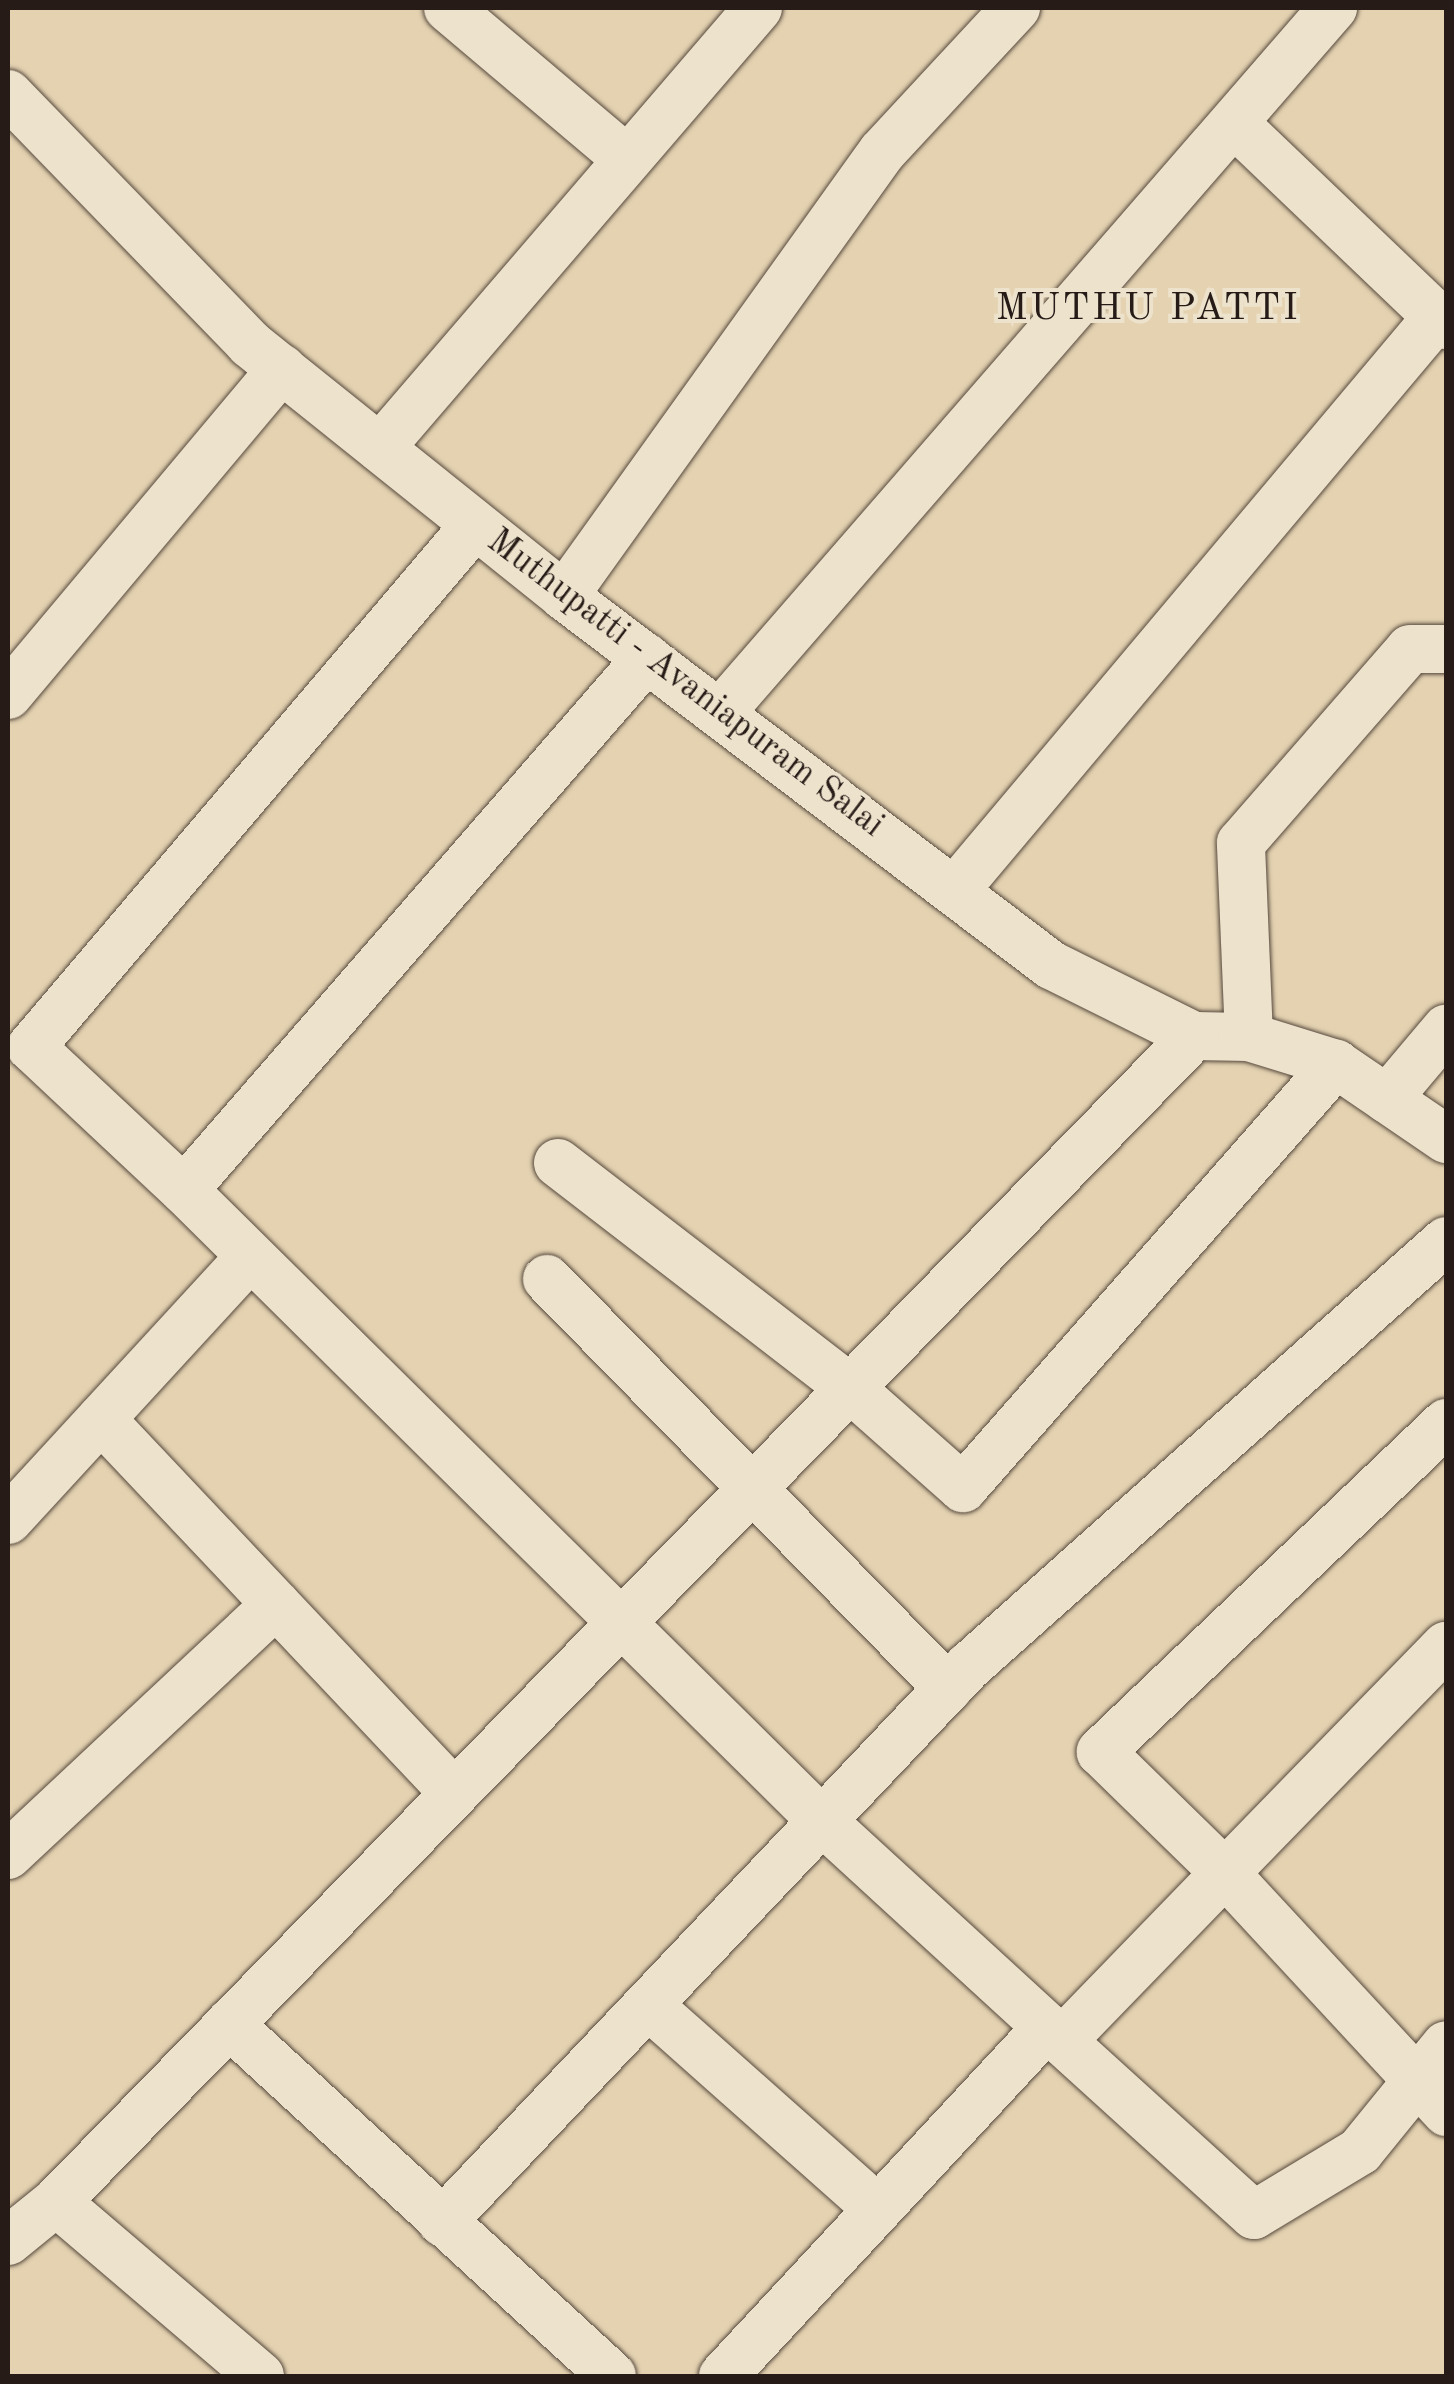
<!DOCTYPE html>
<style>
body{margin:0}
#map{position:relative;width:1454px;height:2384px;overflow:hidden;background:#e4d2b1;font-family:"Old Standard TT",serif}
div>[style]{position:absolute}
.roads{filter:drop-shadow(0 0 2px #56493d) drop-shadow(0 0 2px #56493d)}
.minor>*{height:48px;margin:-24px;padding:0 24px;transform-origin:24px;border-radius:24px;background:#ede2cc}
span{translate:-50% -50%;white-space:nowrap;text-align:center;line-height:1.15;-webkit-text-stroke:8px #ede2cc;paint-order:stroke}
.street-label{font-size:35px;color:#261b16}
.neighbourhood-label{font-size:38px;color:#261b16;letter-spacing:2.5px}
.frame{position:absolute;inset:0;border:10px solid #261b16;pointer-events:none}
</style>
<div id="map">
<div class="roads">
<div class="minor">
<i style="left:448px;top:8px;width:234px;rotate:40.2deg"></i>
<i style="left:8px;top:94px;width:348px;rotate:45.9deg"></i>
<i style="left:250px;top:344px;width:403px;rotate:38.7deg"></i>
<i style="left:564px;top:596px;width:611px;rotate:37.15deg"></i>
<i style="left:1051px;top:965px;width:160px;rotate:26.4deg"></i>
<i style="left:1194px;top:1036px;width:55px;rotate:1deg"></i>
<i style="left:1249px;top:1037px;width:91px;rotate:17.2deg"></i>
<i style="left:1336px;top:1064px;width:133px;rotate:34.3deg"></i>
<i style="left:1234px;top:123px;width:281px;rotate:43.7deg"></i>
<i style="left:380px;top:448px;width:580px;rotate:-49.33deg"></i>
<i style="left:564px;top:596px;width:546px;rotate:-54.39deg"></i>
<i style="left:882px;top:152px;width:197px;rotate:-47.1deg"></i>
<i style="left:647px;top:658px;width:705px;rotate:131.03deg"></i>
<i style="left:184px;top:1190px;width:897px;rotate:44.68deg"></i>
<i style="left:822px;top:1821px;width:326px;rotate:42.5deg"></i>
<i style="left:1062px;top:2041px;width:234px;rotate:-45.9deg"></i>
<i style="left:1225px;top:1873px;width:326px;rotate:47.2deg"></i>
<i style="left:8px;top:695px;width:426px;rotate:-50deg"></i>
<i style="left:721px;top:712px;width:933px;rotate:-49deg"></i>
<i style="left:956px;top:889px;width:747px;rotate:-49.94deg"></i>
<i style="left:1437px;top:317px;width:12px;rotate:42deg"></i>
<i style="left:1249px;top:1037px;width:194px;rotate:-92.4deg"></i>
<i style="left:1241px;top:843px;width:257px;rotate:-48.9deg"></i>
<i style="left:1410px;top:649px;width:36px"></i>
<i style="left:1387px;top:1099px;width:92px;rotate:-49.9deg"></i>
<i style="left:558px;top:1163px;width:369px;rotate:37.6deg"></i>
<i style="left:850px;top:1388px;width:151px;rotate:41.5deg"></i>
<i style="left:963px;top:1488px;width:565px;rotate:-48.66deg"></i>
<i style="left:184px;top:1190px;width:209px;rotate:-136.9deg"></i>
<i style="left:31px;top:1047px;width:685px;rotate:-49.62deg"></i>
<i style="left:547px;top:1279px;width:573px;rotate:45.57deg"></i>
<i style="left:101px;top:1419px;width:514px;rotate:46.65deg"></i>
<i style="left:1446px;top:1423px;width:477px;rotate:136.4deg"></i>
<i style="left:1101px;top:1752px;width:173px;rotate:44.3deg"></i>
<i style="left:1225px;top:1873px;width:317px;rotate:-45.8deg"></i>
<i style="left:8px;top:1520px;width:357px;rotate:-47.4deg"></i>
<i style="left:8px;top:1855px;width:367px;rotate:-43.1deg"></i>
<i style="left:648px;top:2005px;width:307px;rotate:41.6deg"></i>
<i style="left:229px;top:2024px;width:520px;rotate:42.58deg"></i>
<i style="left:1062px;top:2041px;width:259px;rotate:42.2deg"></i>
<i style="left:1254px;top:2215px;width:124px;rotate:-31.1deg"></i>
<i style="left:1360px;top:2151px;width:136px;rotate:-50.9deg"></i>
<i style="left:442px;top:2222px;width:765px;rotate:-46.54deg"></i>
<i style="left:968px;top:1667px;width:640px;rotate:-41.71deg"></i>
<i style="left:8px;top:2241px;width:62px;rotate:-39.1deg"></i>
<i style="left:260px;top:2376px;width:268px;rotate:-139.5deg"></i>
<i style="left:56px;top:2202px;width:1629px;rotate:-45.7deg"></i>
<i style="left:723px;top:2376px;width:476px;rotate:-47.1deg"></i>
</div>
</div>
<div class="street-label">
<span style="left:685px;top:684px;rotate:37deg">Muthupatti - Avaniapuram Salai</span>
</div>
<div class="neighbourhood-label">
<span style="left:1148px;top:310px">MUTHU PATTI</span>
</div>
<div class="frame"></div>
</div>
